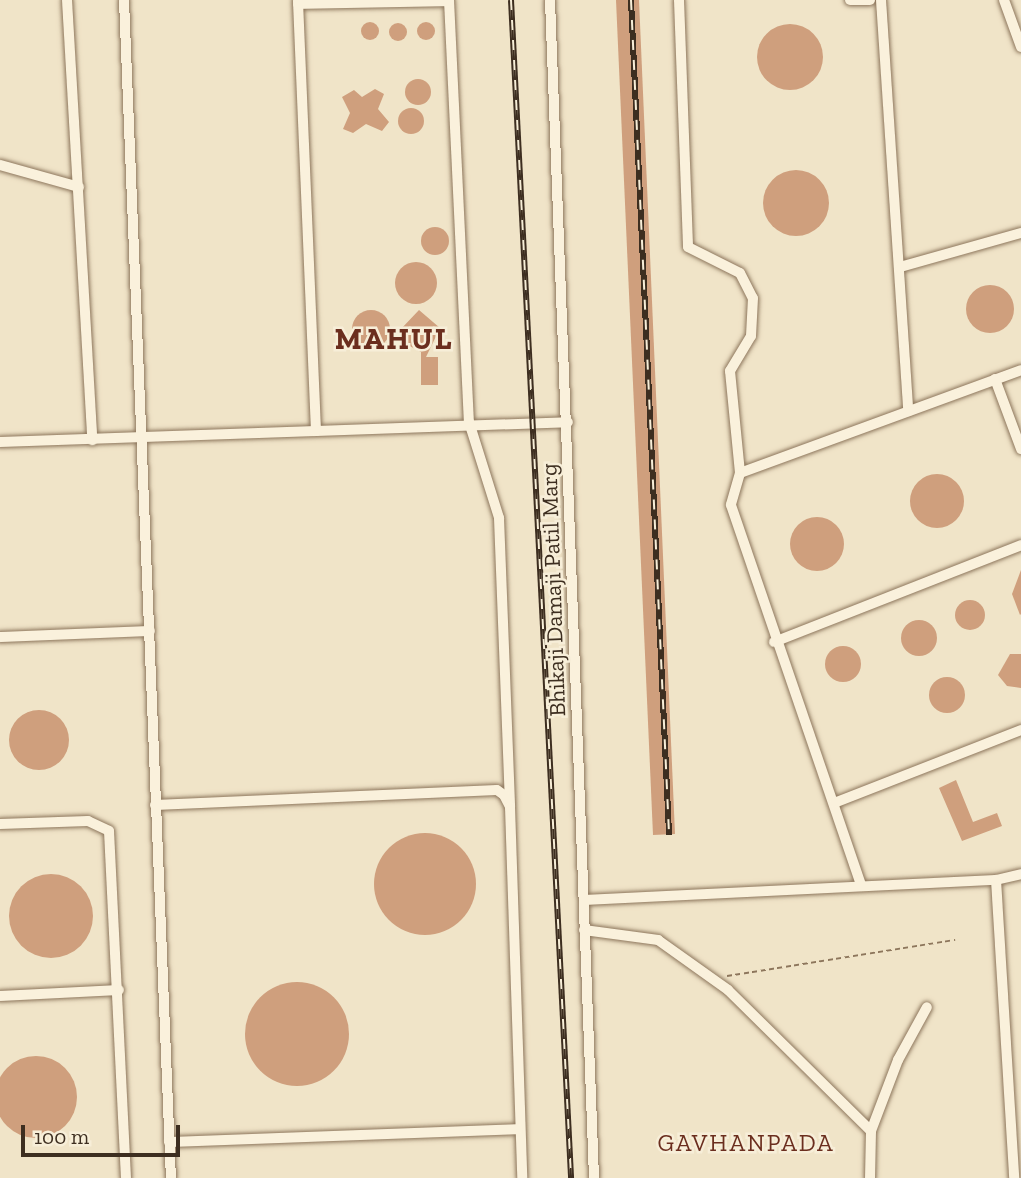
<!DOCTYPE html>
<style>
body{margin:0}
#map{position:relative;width:1021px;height:1178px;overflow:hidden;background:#f0e4c8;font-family:"Zilla Slab",serif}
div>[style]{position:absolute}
.building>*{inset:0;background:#cf9f7d}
.round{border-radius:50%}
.path>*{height:2px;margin-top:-1px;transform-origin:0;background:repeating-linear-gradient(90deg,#8d765c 0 5px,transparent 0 8.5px)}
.roads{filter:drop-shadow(0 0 2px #8d765c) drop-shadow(0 0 2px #8d765c)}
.minor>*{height:10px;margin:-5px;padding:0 5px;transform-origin:5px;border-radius:5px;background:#faf1dc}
.rail>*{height:6px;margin-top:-3px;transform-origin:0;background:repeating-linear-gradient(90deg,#f7eed8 0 10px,#3d2e20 0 20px);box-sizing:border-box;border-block:2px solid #3d2e20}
span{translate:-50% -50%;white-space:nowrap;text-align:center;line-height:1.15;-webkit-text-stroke:5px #f7eed8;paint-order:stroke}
.street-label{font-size:23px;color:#3d2e20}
.neighbourhood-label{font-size:24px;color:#6b2e1e;letter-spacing:2px}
.district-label{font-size:30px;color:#6b2e1e;font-weight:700;letter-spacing:2px}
.scale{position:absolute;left:21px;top:1125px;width:159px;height:32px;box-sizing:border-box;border:4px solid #3d2e20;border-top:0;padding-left:9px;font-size:21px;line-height:24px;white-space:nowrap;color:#3d2e20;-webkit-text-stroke:5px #f7eed8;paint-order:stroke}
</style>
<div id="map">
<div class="building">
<i style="clip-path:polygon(616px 0,639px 0,675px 834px,653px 835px)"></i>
<i class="round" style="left:417px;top:22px;width:18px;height:18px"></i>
<i class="round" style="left:361px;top:22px;width:18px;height:18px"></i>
<i class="round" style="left:389px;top:23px;width:18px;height:18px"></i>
<i class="round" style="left:757px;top:24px;width:66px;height:66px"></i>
<i class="round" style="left:405px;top:79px;width:26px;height:26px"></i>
<i style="clip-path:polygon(354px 90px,362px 97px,375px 89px,384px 94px,378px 109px,389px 122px,382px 131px,366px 124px,353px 133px,343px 129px,350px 113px,342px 97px)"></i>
<i class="round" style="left:398px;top:108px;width:26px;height:26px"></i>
<i class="round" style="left:763px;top:170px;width:66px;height:66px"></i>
<i class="round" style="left:421px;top:227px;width:28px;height:28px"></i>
<i class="round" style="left:395px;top:262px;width:42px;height:42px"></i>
<i class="round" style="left:966px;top:285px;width:48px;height:48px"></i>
<i class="round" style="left:352px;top:310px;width:38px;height:38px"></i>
<i style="clip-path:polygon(419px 310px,440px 328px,426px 357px,438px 357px,438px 385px,421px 385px,421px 352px,406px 344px,400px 330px)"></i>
<i class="round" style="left:910px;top:474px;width:54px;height:54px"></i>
<i class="round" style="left:790px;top:517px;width:54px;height:54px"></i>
<i style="clip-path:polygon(1021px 570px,1021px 614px,1020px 615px,1012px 594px)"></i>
<i class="round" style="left:955px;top:600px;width:30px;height:30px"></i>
<i class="round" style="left:901px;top:620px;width:36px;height:36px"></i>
<i class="round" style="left:825px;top:646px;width:36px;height:36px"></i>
<i style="clip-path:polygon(1010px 654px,1021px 654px,1021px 688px,1007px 686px,998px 675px)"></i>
<i class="round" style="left:929px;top:677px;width:36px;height:36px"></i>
<i class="round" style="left:9px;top:710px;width:60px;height:60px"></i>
<i style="clip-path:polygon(956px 780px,973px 822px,997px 813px,1002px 826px,962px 841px,939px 788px)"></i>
<i class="round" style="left:374px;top:833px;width:102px;height:102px"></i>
<i class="round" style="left:9px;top:874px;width:84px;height:84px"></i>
<i class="round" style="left:245px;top:982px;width:104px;height:104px"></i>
<i class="round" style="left:-5px;top:1056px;width:82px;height:82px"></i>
</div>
<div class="path">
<i style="left:727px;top:976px;width:231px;rotate:-9deg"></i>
</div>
<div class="roads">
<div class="minor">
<i style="left:67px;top:0;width:441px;rotate:86.7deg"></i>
<i style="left:124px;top:0;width:1179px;rotate:87.72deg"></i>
<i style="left:449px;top:0;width:422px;rotate:87.3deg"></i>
<i style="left:469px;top:422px;width:101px;rotate:72.6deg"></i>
<i style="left:499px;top:518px;width:289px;rotate:87.8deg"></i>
<i style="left:550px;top:0;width:1179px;rotate:87.86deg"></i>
<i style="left:679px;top:0;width:247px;rotate:87.9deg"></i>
<i style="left:688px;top:247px;width:58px;rotate:26.6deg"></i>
<i style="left:740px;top:273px;width:28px;rotate:63deg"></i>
<i style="left:753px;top:298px;width:38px;rotate:93deg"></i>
<i style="left:751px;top:336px;width:41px;rotate:121deg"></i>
<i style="left:730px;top:371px;width:102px;rotate:84.4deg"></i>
<i style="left:740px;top:473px;width:33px;rotate:106deg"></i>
<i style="left:731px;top:505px;width:402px;rotate:71.1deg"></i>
<i style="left:850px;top:0;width:20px"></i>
<i style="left:881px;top:0;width:412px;rotate:86.2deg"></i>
<i style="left:1004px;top:0;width:50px;rotate:70.1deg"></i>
<i style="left:298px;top:4px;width:151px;rotate:-1.1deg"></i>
<i style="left:0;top:165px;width:82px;rotate:15.6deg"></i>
<i style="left:900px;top:267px;width:126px;rotate:-15.7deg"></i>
<i style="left:995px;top:379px;width:75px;rotate:69.6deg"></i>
<i style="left:316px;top:431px;width:252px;rotate:-2deg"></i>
<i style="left:0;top:442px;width:316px;rotate:-2deg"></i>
<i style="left:316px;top:431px;width:431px;rotate:-92.4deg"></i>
<i style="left:740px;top:473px;width:299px;rotate:-20.1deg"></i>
<i style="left:0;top:637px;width:150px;rotate:-2.3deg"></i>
<i style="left:774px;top:642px;width:265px;rotate:-21.4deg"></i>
<i style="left:834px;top:803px;width:201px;rotate:-21.3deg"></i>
<i style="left:155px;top:805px;width:342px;rotate:-2.5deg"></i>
<i style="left:497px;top:790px;width:9px;rotate:36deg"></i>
<i style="left:504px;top:795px;width:13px;rotate:63deg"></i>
<i style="left:510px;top:807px;width:371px;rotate:88.1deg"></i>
<i style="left:0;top:824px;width:88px;rotate:-2deg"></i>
<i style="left:88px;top:821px;width:23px;rotate:25deg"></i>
<i style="left:109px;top:831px;width:347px;rotate:87.2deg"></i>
<i style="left:996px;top:880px;width:26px;rotate:-13deg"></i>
<i style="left:584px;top:900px;width:412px;rotate:-2.8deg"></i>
<i style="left:996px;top:880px;width:299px;rotate:86.5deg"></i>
<i style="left:584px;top:930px;width:75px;rotate:7.7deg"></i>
<i style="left:658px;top:940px;width:86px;rotate:35.5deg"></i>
<i style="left:728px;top:990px;width:201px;rotate:44.6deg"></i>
<i style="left:871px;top:1131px;width:47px;rotate:91.2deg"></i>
<i style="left:0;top:996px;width:119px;rotate:-2.9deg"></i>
<i style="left:871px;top:1131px;width:76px;rotate:-69.2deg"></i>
<i style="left:898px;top:1060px;width:60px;rotate:-61.3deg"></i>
<i style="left:169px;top:1142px;width:349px;rotate:-2.1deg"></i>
</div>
</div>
<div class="rail">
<i style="left:511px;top:0;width:1180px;rotate:87.08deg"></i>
<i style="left:631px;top:0;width:836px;rotate:87.39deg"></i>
</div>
<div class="street-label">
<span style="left:553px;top:590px;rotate:-92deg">Bhikaji Damaji Patil Marg</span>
</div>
<div class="neighbourhood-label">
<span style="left:746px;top:1143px">GAVHANPADA</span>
</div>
<div class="district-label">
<span style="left:394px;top:339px">MAHUL</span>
</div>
<div class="scale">100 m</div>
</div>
